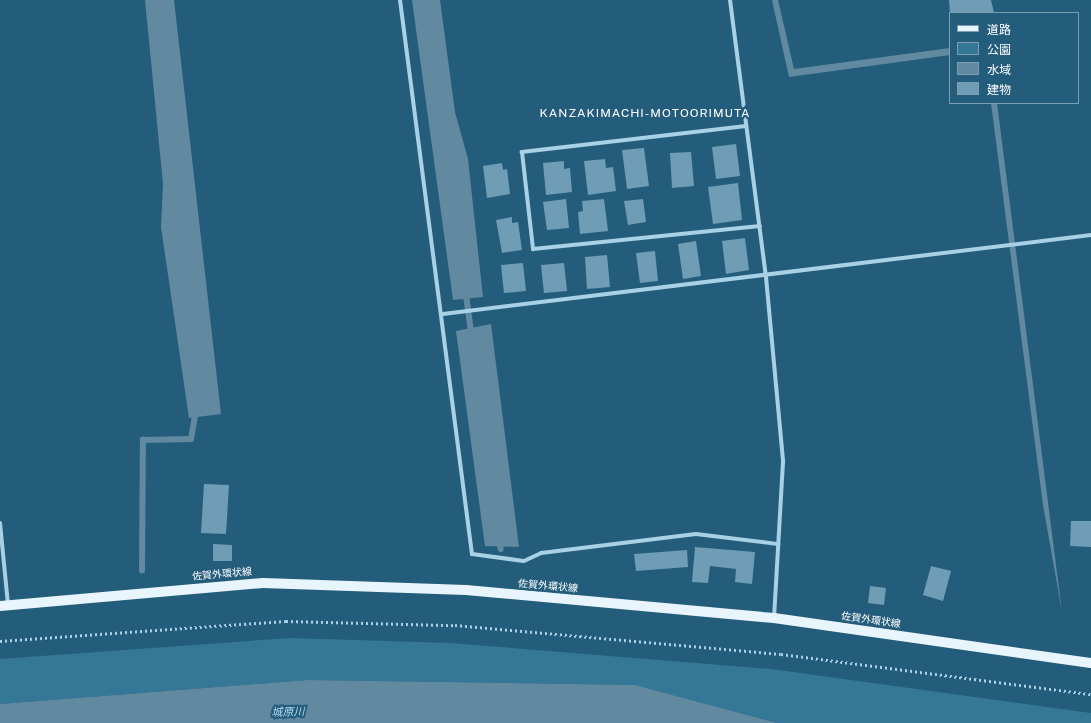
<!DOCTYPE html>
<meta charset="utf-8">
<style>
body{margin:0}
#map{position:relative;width:1091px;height:723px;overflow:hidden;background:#245d7c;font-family:"Public Sans","Noto Sans JP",sans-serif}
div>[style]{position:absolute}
.green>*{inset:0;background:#357797}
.water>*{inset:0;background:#618aa0}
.stream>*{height:5.5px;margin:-2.75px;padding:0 2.75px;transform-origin:2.75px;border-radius:2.75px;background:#618aa0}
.building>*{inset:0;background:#6e9db5}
.path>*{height:2.5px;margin-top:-1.25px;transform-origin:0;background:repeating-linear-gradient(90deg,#a8d1e5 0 2px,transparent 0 5px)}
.minor>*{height:4px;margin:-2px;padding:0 2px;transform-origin:2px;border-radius:2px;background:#a8d1e5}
.primary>*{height:10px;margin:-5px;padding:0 5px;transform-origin:5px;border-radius:5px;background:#e8f5fc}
span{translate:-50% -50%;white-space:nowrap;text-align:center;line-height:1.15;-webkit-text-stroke:4px #245d7c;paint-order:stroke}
.street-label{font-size:10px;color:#fff}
.water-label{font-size:11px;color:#b3daed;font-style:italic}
.quarter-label{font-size:12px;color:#fff;letter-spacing:1px}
.legend{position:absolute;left:949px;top:12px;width:130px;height:92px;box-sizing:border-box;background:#245d7c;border:1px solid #7c9eb0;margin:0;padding:5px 7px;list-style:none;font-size:12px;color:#fff}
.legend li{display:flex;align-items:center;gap:8px;height:20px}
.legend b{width:20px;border:1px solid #7c9eb0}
</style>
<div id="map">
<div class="green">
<i style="clip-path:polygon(290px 638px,450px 643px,771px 669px,1091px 713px,1091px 723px,777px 723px,635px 685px,308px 680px,0 704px,0 659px)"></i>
</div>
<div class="water">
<i style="clip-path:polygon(145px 0,174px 0,221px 414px,189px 418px,161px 227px,163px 184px)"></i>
<i style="clip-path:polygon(412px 0,440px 0,455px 112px,468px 159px,483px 297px,453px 300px)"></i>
<i style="clip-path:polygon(772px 0,778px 0,794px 69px,950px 48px,950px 55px,789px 77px)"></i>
<i style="clip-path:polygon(991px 103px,997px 103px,1062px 612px,1043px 505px)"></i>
<i style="clip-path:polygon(491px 324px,519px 547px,485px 546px,456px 331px)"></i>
<i style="clip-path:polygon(308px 680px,635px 685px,777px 723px,895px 723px,0 723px,0 704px)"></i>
</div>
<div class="stream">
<i style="left:466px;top:292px;width:43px;rotate:82.1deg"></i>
<i style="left:500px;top:539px;width:10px;rotate:84deg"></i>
<i style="left:142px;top:571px;width:131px;rotate:-89.6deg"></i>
<i style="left:143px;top:440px;width:48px;rotate:-1.2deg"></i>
<i style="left:191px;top:439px;width:28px;rotate:-80deg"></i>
</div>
<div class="building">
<i style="clip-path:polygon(949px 0,991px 0,994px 13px,950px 13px)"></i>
<i style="clip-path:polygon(736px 144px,740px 176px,716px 179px,712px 147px)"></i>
<i style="clip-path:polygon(644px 148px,649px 186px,627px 189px,622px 150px)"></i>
<i style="clip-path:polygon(691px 152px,694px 186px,672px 188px,670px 153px)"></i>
<i style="clip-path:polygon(605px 159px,606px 168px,613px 167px,616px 191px,588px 195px,584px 161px)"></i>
<i style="clip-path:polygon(564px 161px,564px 169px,570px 168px,572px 192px,546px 195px,543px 163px)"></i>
<i style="clip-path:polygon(502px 163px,503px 170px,507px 169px,510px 194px,487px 198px,483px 166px)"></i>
<i style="clip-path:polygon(738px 183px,742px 220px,713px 224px,708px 187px)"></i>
<i style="clip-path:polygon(566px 199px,569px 228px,547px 230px,543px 202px)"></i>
<i style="clip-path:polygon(604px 199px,608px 231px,580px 234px,578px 212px,583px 211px,582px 201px)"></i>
<i style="clip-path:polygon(643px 199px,646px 222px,628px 225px,624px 201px)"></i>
<i style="clip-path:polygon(512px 217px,512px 223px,518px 222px,522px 250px,502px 253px,496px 220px)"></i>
<i style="clip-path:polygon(745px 238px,749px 270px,726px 274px,722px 241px)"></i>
<i style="clip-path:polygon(696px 241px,701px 276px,683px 279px,678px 244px)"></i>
<i style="clip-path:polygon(655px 251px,658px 281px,640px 283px,636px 253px)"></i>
<i style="clip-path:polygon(607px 255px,610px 287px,587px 289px,585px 257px)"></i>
<i style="clip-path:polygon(523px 263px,526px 291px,504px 293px,501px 265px)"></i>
<i style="clip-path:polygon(564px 263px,567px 291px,544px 293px,541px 265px)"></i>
<i style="clip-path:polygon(204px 484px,229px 485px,226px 534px,201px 533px)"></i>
<i style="clip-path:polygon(1071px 521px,1091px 521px,1091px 547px,1070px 546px)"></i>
<i style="clip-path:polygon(213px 544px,232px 545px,232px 561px,213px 561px)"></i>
<i style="clip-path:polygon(695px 547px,755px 552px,752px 584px,735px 582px,736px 569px,710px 566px,708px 583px,692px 582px)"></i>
<i style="clip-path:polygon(687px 550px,688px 567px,636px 571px,634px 554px)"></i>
<i style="clip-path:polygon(931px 566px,951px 571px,943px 601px,923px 595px)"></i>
<i style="clip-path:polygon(870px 586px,886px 588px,884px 605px,868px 603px)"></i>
</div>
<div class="path">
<i style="left:0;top:641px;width:287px;rotate:-4deg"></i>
<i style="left:286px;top:621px;width:169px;rotate:1.4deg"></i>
<i style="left:455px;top:625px;width:327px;rotate:5.1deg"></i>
<i style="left:781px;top:654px;width:313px;rotate:7.4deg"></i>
</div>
<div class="minor">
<i style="left:400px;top:0;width:559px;rotate:82.6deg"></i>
<i style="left:472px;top:554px;width:52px;rotate:7.7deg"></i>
<i style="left:524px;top:561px;width:19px;rotate:-25deg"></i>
<i style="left:541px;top:553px;width:156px;rotate:-7deg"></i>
<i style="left:696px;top:534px;width:83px;rotate:7deg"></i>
<i style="left:730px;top:0;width:279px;rotate:82.6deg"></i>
<i style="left:766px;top:277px;width:186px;rotate:84.7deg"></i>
<i style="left:783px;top:462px;width:156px;rotate:93.3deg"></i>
<i style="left:746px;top:126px;width:226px;rotate:173.4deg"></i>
<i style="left:522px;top:152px;width:98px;rotate:83.5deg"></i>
<i style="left:533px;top:249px;width:228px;rotate:-5.8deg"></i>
<i style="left:443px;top:314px;width:653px;rotate:-6.95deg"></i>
<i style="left:0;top:523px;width:81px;rotate:84.4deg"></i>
</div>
<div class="primary">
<i style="left:0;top:606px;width:264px;rotate:-5deg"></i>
<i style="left:263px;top:583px;width:203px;rotate:2deg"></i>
<i style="left:466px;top:590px;width:309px;rotate:5.2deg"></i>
<i style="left:774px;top:618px;width:320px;rotate:8.1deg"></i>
</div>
<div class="street-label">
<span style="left:222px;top:574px;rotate:-5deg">佐賀外環状線</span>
<span style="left:548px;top:586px;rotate:5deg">佐賀外環状線</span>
<span style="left:871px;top:620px;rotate:8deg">佐賀外環状線</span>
</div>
<div class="water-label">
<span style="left:288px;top:712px;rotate:-1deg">城原川</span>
</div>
<div class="quarter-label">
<span style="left:645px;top:114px">KANZAKIMACHI-MOTOORIMUTA</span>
</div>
<ul class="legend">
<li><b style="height:5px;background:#e8f5fc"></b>道路</li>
<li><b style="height:11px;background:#357797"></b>公園</li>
<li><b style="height:11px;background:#618aa0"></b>水域</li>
<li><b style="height:11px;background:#6e9db5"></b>建物</li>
</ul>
</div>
